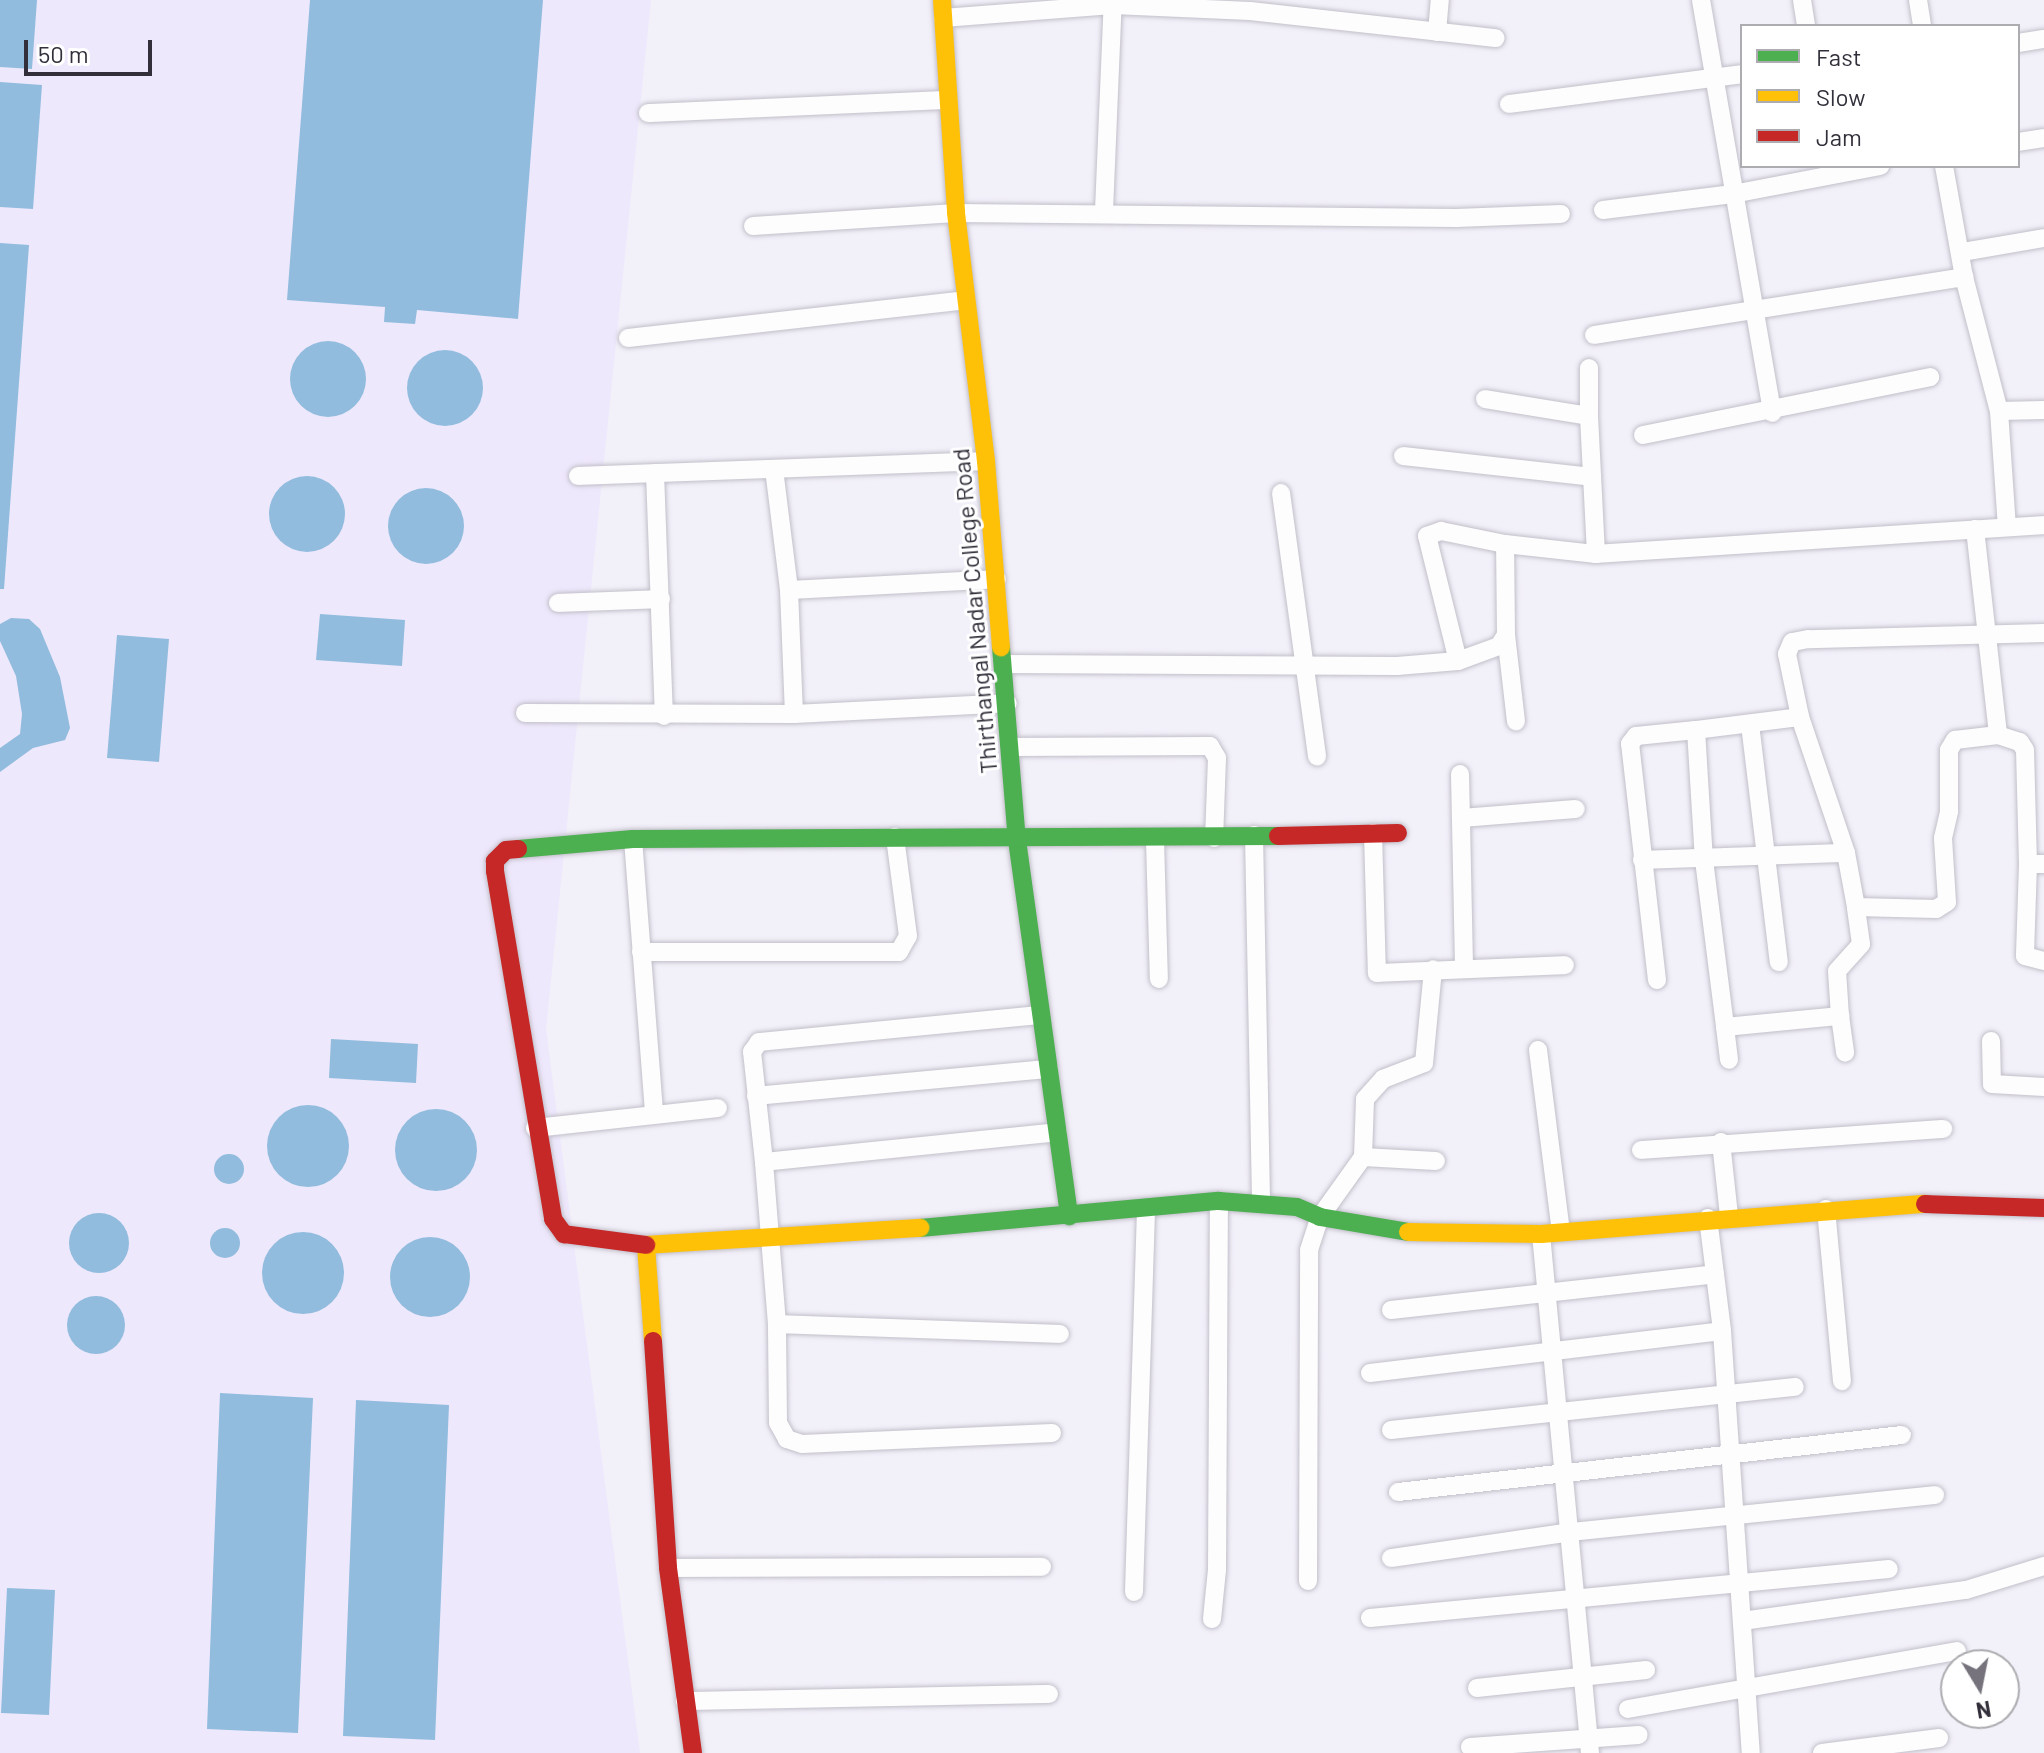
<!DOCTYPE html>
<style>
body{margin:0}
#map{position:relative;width:2044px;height:1753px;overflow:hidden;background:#f2f0f9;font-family:Barlow,sans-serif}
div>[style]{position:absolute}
.built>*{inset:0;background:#eee8fc}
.water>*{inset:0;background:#91bcde}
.round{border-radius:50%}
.roads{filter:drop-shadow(0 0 2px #c2bfc9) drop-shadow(0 0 2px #c2bfc9)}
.street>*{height:18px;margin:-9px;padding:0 9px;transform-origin:9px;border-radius:9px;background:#fdfdfe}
.fast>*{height:18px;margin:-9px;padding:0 9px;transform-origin:9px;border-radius:9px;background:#4caf50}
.slow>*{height:18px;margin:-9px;padding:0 9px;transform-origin:9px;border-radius:9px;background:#ffc107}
.jam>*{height:18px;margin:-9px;padding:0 9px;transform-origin:9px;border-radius:9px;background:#c62828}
span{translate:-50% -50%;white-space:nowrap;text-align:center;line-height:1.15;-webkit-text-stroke:6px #fff;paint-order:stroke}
.street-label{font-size:24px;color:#332f3a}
.legend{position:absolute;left:1740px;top:24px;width:280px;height:144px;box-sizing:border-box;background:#fff;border:2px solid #adacb0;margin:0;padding:10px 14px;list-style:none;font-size:24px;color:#332f3a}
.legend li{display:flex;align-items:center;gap:16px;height:40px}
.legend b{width:40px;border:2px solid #adacb0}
.north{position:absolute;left:1940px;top:1649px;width:80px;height:80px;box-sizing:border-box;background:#fff;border:2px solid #adacb0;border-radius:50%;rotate:170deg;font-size:22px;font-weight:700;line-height:32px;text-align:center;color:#332f3a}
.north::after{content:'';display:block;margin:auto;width:28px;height:36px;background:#76737d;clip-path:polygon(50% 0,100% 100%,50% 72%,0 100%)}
.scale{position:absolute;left:24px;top:40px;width:128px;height:36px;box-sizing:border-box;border:4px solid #332f3a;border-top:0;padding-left:10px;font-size:24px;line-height:28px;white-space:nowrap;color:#332f3a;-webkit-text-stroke:6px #fff;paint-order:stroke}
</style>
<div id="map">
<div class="built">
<i style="clip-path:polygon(0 0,651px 0,546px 1029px,640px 1753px,0 1753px)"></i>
</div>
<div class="water">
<i style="clip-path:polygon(0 0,37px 0,32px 69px,0 67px)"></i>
<i style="clip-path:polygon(310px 0,543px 0,518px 319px,417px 310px,415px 324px,384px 322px,385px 307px,287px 300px)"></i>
<i style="clip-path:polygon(0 82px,42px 85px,33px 209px,0 207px)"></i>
<i style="clip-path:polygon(0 243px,29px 245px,4px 589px,0 589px)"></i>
<i class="round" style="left:290px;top:341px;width:76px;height:76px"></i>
<i class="round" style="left:407px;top:350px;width:76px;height:76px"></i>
<i class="round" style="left:269px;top:476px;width:76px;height:76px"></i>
<i class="round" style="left:388px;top:488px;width:76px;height:76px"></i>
<i style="clip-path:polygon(320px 614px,405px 620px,402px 666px,316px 660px)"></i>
<i style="clip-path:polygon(11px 618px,29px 619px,40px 629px,60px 677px,70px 728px,65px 740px,33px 748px,0 772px,0 748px,20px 734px,22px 714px,16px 676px,0 641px,0 624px)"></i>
<i style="clip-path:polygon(117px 635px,169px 639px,159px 762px,107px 758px)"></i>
<i style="clip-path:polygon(331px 1039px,418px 1044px,416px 1083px,329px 1078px)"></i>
<i class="round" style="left:267px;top:1105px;width:82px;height:82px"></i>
<i class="round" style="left:395px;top:1109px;width:82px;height:82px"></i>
<i class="round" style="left:214px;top:1154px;width:30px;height:30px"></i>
<i class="round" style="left:69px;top:1213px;width:60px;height:60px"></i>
<i class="round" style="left:210px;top:1228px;width:30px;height:30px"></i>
<i class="round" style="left:262px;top:1232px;width:82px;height:82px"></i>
<i class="round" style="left:390px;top:1237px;width:80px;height:80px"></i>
<i class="round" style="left:67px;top:1296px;width:58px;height:58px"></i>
<i style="clip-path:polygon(220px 1393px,313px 1398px,298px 1733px,207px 1729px)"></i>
<i style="clip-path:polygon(356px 1400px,449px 1405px,435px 1740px,343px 1736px)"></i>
<i style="clip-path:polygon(7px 1588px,55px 1590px,49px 1715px,1px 1713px)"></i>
</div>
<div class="roads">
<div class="street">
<i style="left:1701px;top:0;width:419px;rotate:80.2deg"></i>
<i style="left:1802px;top:0;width:26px;rotate:81deg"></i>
<i style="left:1918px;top:0;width:26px;rotate:81deg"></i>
<i style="left:943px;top:18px;width:170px;rotate:-4.4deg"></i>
<i style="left:1113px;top:5px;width:137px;rotate:2.5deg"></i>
<i style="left:1250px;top:11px;width:247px;rotate:6.3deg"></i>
<i style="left:1437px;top:32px;width:32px;rotate:-85deg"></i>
<i style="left:2018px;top:43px;width:26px;rotate:-9deg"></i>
<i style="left:1509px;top:104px;width:235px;rotate:-7.3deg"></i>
<i style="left:648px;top:113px;width:299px;rotate:-2.5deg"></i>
<i style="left:2018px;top:142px;width:26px;rotate:-9deg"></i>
<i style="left:1944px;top:166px;width:113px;rotate:79.8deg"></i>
<i style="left:1964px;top:277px;width:138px;rotate:75.4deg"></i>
<i style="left:1999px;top:411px;width:116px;rotate:86.1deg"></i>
<i style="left:1603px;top:210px;width:131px;rotate:-7deg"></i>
<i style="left:1733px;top:194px;width:150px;rotate:-10.8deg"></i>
<i style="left:1104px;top:211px;width:211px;rotate:-87.6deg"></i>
<i style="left:753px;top:226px;width:203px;rotate:-3.7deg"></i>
<i style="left:956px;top:213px;width:500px;rotate:0.57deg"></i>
<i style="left:1456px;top:218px;width:105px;rotate:-2.2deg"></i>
<i style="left:1962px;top:252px;width:83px;rotate:-9.7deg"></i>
<i style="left:1594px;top:335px;width:375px;rotate:-8.9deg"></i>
<i style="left:628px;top:338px;width:339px;rotate:-6.4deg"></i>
<i style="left:1485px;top:399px;width:105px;rotate:9.3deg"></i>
<i style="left:1589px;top:416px;width:138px;rotate:87.1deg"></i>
<i style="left:1999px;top:411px;width:45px;rotate:-1.3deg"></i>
<i style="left:1589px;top:416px;width:48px;rotate:-90deg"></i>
<i style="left:1643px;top:435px;width:293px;rotate:-11.4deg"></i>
<i style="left:1403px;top:456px;width:190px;rotate:6.3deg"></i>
<i style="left:774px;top:469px;width:122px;rotate:82.9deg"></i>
<i style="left:789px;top:590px;width:124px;rotate:87.7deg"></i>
<i style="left:655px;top:473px;width:243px;rotate:87.9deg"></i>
<i style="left:578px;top:476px;width:408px;rotate:-2.1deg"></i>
<i style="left:1281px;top:493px;width:266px;rotate:82.2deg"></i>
<i style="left:1975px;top:529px;width:207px;rotate:83.6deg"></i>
<i style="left:789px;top:590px;width:208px;rotate:-3deg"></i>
<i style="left:558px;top:603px;width:103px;rotate:-2.2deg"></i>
<i style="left:2044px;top:633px;width:236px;rotate:178.5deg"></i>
<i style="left:1808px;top:639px;width:16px;rotate:169deg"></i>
<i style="left:1792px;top:642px;width:13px;rotate:113deg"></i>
<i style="left:1787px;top:654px;width:64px;rotate:78.3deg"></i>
<i style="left:1800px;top:717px;width:144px;rotate:71.3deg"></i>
<i style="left:1846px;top:853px;width:55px;rotate:79.5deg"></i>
<i style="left:1856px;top:907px;width:80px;rotate:1.4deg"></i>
<i style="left:1936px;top:909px;width:13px;rotate:-32deg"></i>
<i style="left:1947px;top:902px;width:64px;rotate:-93.6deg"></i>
<i style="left:1943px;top:838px;width:28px;rotate:-77deg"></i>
<i style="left:1949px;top:811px;width:61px;rotate:-90deg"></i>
<i style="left:1949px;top:750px;width:12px;rotate:-59deg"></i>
<i style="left:1955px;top:740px;width:43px;rotate:-6.6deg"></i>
<i style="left:1998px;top:735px;width:23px;rotate:18deg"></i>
<i style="left:2020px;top:742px;width:9px;rotate:58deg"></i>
<i style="left:2025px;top:750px;width:114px;rotate:88.5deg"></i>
<i style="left:2028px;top:864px;width:16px"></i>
<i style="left:1506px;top:635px;width:87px;rotate:83.4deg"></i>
<i style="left:1458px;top:661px;width:129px;rotate:-103.9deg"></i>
<i style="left:1427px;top:536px;width:15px;rotate:-20deg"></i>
<i style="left:1441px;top:531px;width:65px;rotate:11.5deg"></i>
<i style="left:1005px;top:664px;width:392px;rotate:0.3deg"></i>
<i style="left:1397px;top:666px;width:61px;rotate:-4.7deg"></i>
<i style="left:1458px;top:661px;width:44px;rotate:-20.1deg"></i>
<i style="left:1499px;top:646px;width:13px;rotate:-58deg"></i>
<i style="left:1506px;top:635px;width:91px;rotate:-90.6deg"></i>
<i style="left:1505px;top:544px;width:92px;rotate:6.3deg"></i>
<i style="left:1596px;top:554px;width:449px;rotate:-3.7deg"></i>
<i style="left:525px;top:713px;width:269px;rotate:0.2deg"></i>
<i style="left:794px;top:714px;width:214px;rotate:-2.9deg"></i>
<i style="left:1800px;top:717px;width:105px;rotate:172.9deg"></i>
<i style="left:1696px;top:730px;width:130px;rotate:86.5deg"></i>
<i style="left:1704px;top:860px;width:168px;rotate:82.8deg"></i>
<i style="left:1725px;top:1027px;width:116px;rotate:-5.5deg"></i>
<i style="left:1840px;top:1016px;width:45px;rotate:-93.8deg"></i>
<i style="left:1837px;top:971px;width:36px;rotate:-48deg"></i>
<i style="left:1861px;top:944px;width:37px;rotate:-98deg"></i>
<i style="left:1750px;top:724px;width:240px;rotate:83.1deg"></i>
<i style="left:1010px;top:747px;width:200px;rotate:-0.3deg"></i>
<i style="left:1210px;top:746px;width:14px;rotate:60deg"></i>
<i style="left:1217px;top:758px;width:80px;rotate:92.1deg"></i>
<i style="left:1460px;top:774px;width:193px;rotate:88.8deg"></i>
<i style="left:1461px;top:818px;width:115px;rotate:-4.5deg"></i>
<i style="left:1373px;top:833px;width:140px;rotate:88.4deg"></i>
<i style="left:1377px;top:973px;width:188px;rotate:-2.4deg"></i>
<i style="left:1254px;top:835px;width:367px;rotate:88.9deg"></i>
<i style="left:633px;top:839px;width:275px;rotate:85.6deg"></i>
<i style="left:1155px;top:840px;width:139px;rotate:88.4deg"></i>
<i style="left:1642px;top:860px;width:204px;rotate:-2deg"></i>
<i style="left:2028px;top:864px;width:92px;rotate:91.9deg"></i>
<i style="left:2025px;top:956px;width:20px;rotate:15deg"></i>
<i style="left:641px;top:952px;width:258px"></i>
<i style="left:899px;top:952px;width:18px;rotate:-61deg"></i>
<i style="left:908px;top:936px;width:100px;rotate:-97.5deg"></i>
<i style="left:1657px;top:980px;width:238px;rotate:-96.5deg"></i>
<i style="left:1630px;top:744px;width:10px;rotate:-53deg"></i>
<i style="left:1636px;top:736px;width:60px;rotate:-5.7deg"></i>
<i style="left:1840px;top:1016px;width:37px;rotate:82deg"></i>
<i style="left:1725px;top:1027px;width:33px;rotate:83deg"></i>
<i style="left:1991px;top:1041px;width:43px;rotate:88.7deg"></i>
<i style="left:1992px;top:1084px;width:52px;rotate:3.3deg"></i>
<i style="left:1538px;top:1050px;width:183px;rotate:82.8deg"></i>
<i style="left:756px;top:1096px;width:294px;rotate:-5.3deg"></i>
<i style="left:535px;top:1128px;width:184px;rotate:-6.2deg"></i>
<i style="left:1721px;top:1142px;width:74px;rotate:83.8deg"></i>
<i style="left:1641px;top:1150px;width:303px;rotate:-4deg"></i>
<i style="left:1363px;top:1157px;width:73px;rotate:3.1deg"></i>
<i style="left:764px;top:1162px;width:111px;rotate:-96.2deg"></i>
<i style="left:752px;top:1052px;width:12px;rotate:-55deg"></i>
<i style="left:759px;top:1042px;width:283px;rotate:-5.5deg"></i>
<i style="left:1826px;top:1209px;width:173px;rotate:84.7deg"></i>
<i style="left:1708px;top:1218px;width:114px;rotate:82.9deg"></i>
<i style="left:1722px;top:1331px;width:423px;rotate:86.1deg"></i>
<i style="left:1541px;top:1234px;width:521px;rotate:84.61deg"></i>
<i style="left:1391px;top:1310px;width:326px;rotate:-6.3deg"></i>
<i style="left:777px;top:1324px;width:283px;rotate:2deg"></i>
<i style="left:1370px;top:1373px;width:354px;rotate:-6.8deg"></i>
<i style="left:1391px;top:1430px;width:406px;rotate:-6.1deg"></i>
<i style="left:1052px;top:1433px;width:250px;rotate:177.5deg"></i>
<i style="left:802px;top:1444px;width:16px;rotate:-162deg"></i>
<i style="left:787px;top:1439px;width:18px;rotate:-119deg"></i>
<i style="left:778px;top:1423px;width:99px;rotate:-90.6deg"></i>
<i style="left:777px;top:1324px;width:163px;rotate:-94.6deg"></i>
<i style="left:764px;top:1162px;width:295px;rotate:-5.8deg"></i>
<i style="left:1398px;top:1492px;width:507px;rotate:-6.45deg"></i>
<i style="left:1391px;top:1558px;width:182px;rotate:-8.2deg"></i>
<i style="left:1571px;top:1532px;width:366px;rotate:-5.8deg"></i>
<i style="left:668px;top:1568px;width:374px;rotate:-0.2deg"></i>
<i style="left:1308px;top:1581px;width:331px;rotate:-89.8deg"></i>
<i style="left:1309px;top:1250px;width:35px;rotate:-72deg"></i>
<i style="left:1320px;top:1217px;width:74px;rotate:-54.4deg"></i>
<i style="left:1363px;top:1157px;width:58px;rotate:-88deg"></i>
<i style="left:1365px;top:1099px;width:27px;rotate:-48deg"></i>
<i style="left:1383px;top:1079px;width:44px;rotate:-21.3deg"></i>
<i style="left:1424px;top:1063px;width:94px;rotate:-84.5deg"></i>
<i style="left:1134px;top:1592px;width:384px;rotate:-88.2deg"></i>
<i style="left:1370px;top:1618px;width:521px;rotate:-5.39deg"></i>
<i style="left:1212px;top:1619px;width:49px;rotate:-84.2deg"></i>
<i style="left:1217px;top:1570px;width:369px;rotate:-89.7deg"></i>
<i style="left:1742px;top:1621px;width:226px;rotate:-7.9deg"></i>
<i style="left:1966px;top:1590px;width:82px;rotate:-17.1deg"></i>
<i style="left:1477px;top:1688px;width:170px;rotate:-6.1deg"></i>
<i style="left:685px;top:1701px;width:364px;rotate:-1.1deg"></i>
<i style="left:1628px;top:1709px;width:334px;rotate:-10deg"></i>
<i style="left:1470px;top:1747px;width:169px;rotate:-4.1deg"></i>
<i style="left:1822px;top:1753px;width:118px;rotate:-7.3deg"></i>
</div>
<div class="fast">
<i style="left:1001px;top:647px;width:194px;rotate:85.3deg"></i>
<i style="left:1017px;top:840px;width:380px;rotate:82.1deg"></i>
<i style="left:518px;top:849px;width:115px;rotate:-5deg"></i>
<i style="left:633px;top:839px;width:645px;rotate:-0.27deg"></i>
<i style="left:920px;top:1228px;width:300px;rotate:-5.2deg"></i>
<i style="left:1219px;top:1201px;width:78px;rotate:4.4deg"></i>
<i style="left:1297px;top:1207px;width:25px;rotate:23deg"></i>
<i style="left:1320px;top:1217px;width:89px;rotate:9.7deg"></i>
</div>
<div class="slow">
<i style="left:942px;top:0;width:213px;rotate:86.2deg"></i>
<i style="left:956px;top:213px;width:250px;rotate:83.1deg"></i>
<i style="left:986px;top:461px;width:187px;rotate:85.4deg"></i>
<i style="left:1408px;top:1232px;width:133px;rotate:0.9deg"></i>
<i style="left:1541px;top:1234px;width:385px;rotate:-4.5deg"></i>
<i style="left:653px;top:1341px;width:96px;rotate:-94.2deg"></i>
<i style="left:646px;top:1245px;width:275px;rotate:-3.6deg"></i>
</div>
<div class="jam">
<i style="left:1278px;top:836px;width:120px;rotate:-1.4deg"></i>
<i style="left:518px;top:849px;width:12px;rotate:175deg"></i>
<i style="left:506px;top:850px;width:16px;rotate:135deg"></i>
<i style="left:495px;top:861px;width:10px;rotate:90deg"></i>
<i style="left:495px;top:871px;width:353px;rotate:80.5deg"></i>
<i style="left:553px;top:1219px;width:19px;rotate:54deg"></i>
<i style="left:564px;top:1234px;width:83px;rotate:7.6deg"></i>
<i style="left:1925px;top:1204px;width:119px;rotate:1.9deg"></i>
<i style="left:653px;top:1341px;width:227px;rotate:86.2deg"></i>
<i style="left:668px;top:1568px;width:187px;rotate:82.3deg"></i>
</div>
</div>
<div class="street-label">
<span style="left:974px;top:611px;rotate:-95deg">Thirthangal Nadar College Road</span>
</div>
<ul class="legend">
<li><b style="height:10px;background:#4caf50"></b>Fast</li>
<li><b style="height:10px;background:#ffc107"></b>Slow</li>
<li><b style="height:10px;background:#c62828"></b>Jam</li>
</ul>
<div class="north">N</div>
<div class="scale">50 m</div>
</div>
